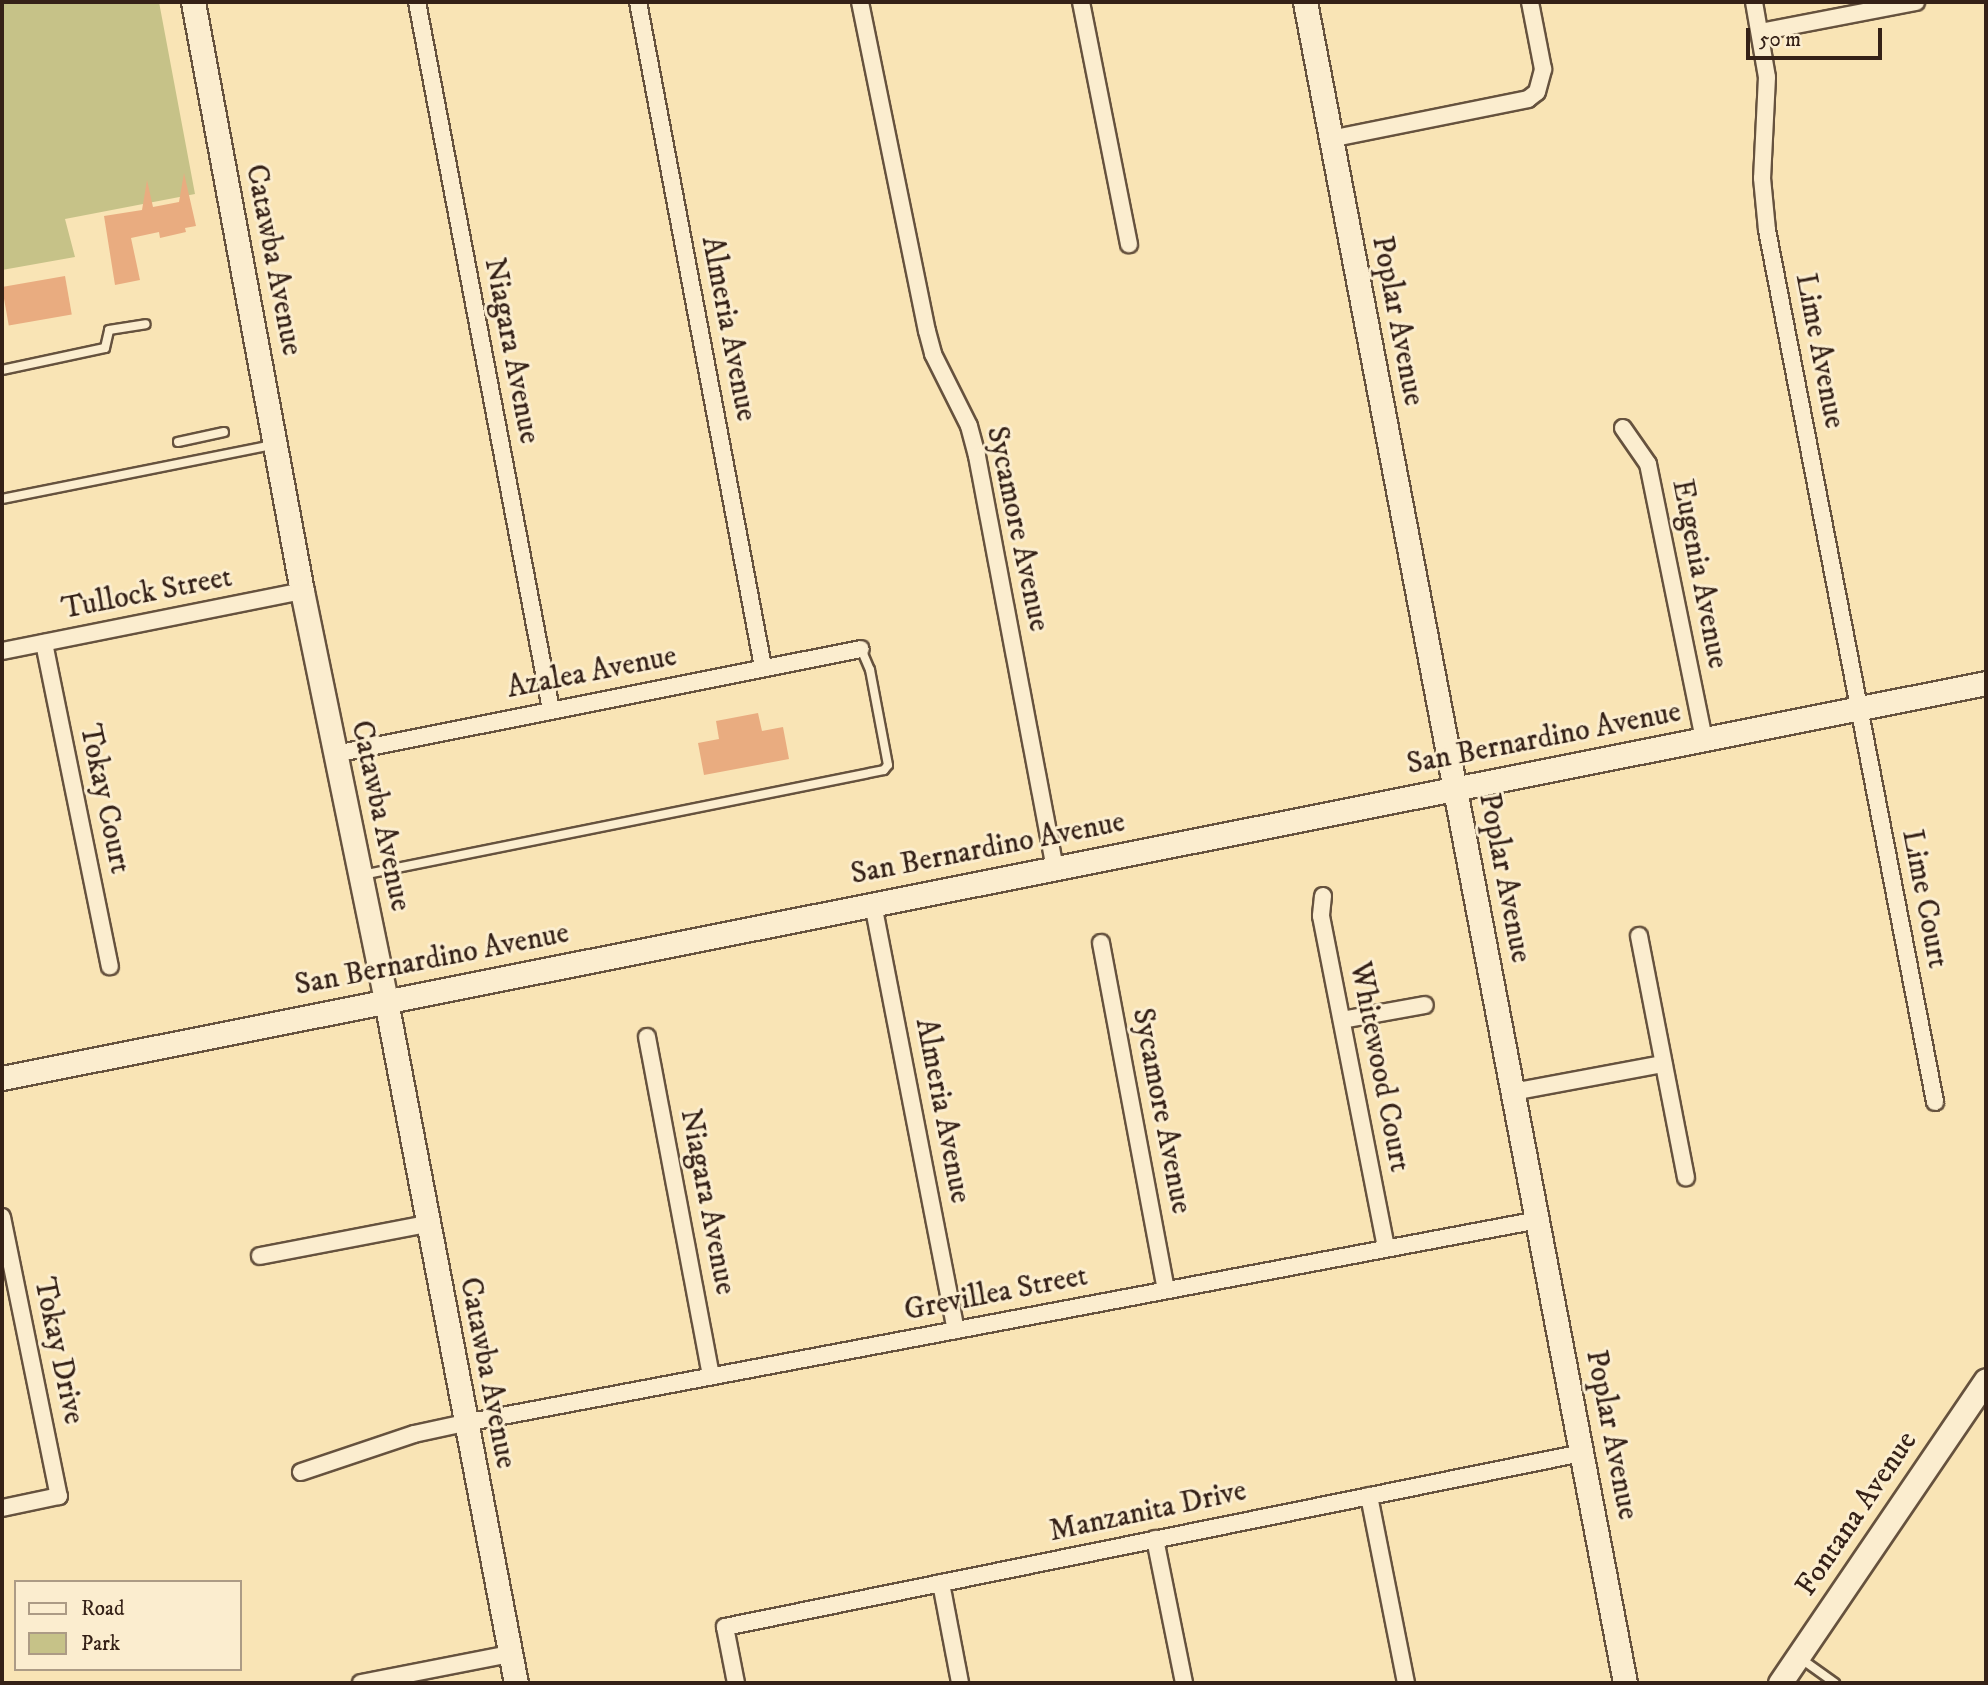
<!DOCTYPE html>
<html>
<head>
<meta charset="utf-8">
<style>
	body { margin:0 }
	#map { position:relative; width:1988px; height:1685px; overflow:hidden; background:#f9e4b5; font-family:"IM FELL DW Pica",serif }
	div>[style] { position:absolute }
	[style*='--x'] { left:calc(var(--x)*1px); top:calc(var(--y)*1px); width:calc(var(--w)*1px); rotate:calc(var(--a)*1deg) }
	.green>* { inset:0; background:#c6c288 }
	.building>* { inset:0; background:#e9ac80; transform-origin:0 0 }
	.roads { filter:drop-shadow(2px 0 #66523e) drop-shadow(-2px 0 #66523e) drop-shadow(0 2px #66523e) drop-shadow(0 -2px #66523e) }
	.lane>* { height:8px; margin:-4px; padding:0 4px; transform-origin:4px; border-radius:4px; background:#fbedcf }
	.street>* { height:16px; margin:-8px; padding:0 8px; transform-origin:8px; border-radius:8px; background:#fbedcf }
	.secondary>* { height:23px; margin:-11.5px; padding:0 11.5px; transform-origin:11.5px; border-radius:11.5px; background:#fbedcf }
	span { translate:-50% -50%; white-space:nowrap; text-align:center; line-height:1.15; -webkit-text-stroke:6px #fbedcf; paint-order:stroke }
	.street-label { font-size:30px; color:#352117 }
	.frame { position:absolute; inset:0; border:4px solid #352117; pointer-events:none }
	.legend { position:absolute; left:14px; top:1580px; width:228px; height:91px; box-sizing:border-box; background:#fbedcf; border:2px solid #ac9b85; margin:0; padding:9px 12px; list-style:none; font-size:21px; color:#352117 }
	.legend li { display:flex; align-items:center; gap:14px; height:35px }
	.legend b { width:35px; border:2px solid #ac9b85 }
	.scale { position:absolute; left:1746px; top:28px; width:136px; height:32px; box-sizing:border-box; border:4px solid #352117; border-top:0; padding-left:9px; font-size:21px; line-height:24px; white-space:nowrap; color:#352117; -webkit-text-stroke:5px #fbedcf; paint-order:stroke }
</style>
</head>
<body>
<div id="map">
	<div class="green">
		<i style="clip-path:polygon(2px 2px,159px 2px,195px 194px,65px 219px,75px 257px,2px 270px)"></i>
	</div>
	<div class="building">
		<i style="clip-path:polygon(184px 173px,196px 226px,185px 228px,186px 232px,160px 238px,159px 232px,131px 238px,140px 280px,115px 285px,104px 216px,142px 210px,147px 180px,153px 207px,179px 202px)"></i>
		<i style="left:65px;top:276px;width:39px;height:64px;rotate:80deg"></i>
		<i style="clip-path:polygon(758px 713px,762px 731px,783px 727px,789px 759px,704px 775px,698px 743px,719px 739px,716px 721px)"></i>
	</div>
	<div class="roads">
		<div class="lane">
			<i style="--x:2;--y:370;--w:105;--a:-12.1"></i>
			<i style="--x:105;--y:348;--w:18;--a:-77"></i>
			<i style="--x:109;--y:330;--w:37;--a:-9"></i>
			<i style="--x:178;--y:442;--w:47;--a:-12.3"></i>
			<i style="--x:2;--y:499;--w:275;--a:-11.3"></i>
			<i style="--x:362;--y:875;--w:532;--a:-11.37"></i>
			<i style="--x:884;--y:770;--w:6;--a:-51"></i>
			<i style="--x:888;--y:765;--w:97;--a:-100.7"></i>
			<i style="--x:870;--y:670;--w:23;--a:-113"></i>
			<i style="--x:1800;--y:1658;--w:43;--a:35.5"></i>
		</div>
		<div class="street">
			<i style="--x:417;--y:2;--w:721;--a:79.28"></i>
			<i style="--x:638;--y:2;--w:677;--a:79.35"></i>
			<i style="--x:860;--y:2;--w:336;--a:78.5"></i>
			<i style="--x:927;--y:331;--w:24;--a:75"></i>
			<i style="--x:933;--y:354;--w:80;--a:63.4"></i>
			<i style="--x:969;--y:426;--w:31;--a:75"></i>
			<i style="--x:977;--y:456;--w:420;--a:79.3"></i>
			<i style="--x:1081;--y:2;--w:247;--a:78.8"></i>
			<i style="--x:1754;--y:2;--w:76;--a:80.2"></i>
			<i style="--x:1767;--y:77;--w:101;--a:92.8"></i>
			<i style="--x:1762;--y:178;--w:52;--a:84.5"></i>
			<i style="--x:1767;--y:230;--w:888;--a:79.09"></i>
			<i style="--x:1760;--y:32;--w:159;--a:-10.9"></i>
			<i style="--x:1330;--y:139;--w:202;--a:-11.4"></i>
			<i style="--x:1528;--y:99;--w:11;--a:-38"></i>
			<i style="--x:1537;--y:92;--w:24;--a:-75"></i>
			<i style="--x:1543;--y:69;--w:68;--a:-101"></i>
			<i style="--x:1623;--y:428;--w:44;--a:55.2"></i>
			<i style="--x:1648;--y:464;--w:281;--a:78.5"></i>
			<i style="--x:44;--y:643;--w:330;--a:78.5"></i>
			<i style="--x:2;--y:651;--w:306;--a:-11.3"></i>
			<i style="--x:335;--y:754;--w:536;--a:-11.29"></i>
			<i style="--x:1323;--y:896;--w:20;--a:96"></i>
			<i style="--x:1321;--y:916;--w:338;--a:78.9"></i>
			<i style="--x:873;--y:904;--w:434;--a:79"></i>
			<i style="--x:1639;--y:936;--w:246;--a:79"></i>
			<i style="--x:1101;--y:943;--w:353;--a:79.4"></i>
			<i style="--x:1342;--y:1020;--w:84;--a:-10.2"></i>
			<i style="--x:647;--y:1037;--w:345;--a:79.3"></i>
			<i style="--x:1513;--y:1092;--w:153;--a:-10.6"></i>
			<i style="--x:2;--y:1217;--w:285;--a:78.5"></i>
			<i style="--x:59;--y:1496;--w:58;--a:168.1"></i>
			<i style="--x:260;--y:1256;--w:169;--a:-10.9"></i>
			<i style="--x:301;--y:1472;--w:119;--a:-18.6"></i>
			<i style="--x:414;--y:1434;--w:52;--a:-12.2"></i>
			<i style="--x:465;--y:1423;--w:1092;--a:-10.71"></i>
			<i style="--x:1369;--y:1496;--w:191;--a:78.8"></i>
			<i style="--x:1155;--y:1539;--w:147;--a:78.6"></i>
			<i style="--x:941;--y:1583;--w:102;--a:79.2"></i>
			<i style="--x:361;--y:1683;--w:152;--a:-11"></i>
			<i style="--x:736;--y:1683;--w:57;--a:-101.1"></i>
			<i style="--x:725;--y:1627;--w:874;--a:-11.48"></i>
		</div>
		<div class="secondary">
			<i style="--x:193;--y:2;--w:599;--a:79.52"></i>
			<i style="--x:302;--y:591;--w:419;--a:78.4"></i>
			<i style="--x:386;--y:1001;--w:694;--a:79.21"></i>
			<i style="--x:1305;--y:2;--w:1711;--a:79.22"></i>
			<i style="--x:2;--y:1078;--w:2023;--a:-11.26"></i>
			<i style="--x:1780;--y:1683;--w:366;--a:-55.8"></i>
		</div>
	</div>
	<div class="street-label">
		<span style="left:273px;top:260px;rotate:79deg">Catawba Avenue</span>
		<span style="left:1397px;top:321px;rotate:79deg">Poplar Avenue</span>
		<span style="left:728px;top:329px;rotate:79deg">Almeria Avenue</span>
		<span style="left:511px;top:351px;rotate:79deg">Niagara Avenue</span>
		<span style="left:1819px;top:351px;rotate:79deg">Lime Avenue</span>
		<span style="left:1017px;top:529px;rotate:78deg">Sycamore Avenue</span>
		<span style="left:1699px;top:574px;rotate:79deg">Eugenia Avenue</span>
		<span style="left:147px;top:594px;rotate:-11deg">Tullock Street</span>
		<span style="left:592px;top:673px;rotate:-11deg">Azalea Avenue</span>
		<span style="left:1544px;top:739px;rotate:-11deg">San Bernardino Avenue</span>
		<span style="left:104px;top:799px;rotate:78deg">Tokay Court</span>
		<span style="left:380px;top:816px;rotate:78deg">Catawba Avenue</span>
		<span style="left:988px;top:849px;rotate:-11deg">San Bernardino Avenue</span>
		<span style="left:1504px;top:878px;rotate:79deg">Poplar Avenue</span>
		<span style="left:1924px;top:899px;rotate:79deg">Lime Court</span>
		<span style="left:432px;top:960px;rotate:-11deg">San Bernardino Avenue</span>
		<span style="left:1379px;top:1067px;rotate:79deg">Whitewood Court</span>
		<span style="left:942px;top:1111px;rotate:79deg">Almeria Avenue</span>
		<span style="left:1161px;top:1111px;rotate:79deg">Sycamore Avenue</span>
		<span style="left:707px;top:1202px;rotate:79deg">Niagara Avenue</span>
		<span style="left:996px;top:1294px;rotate:-11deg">Grevillea Street</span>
		<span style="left:58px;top:1351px;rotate:78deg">Tokay Drive</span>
		<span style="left:487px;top:1373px;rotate:79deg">Catawba Avenue</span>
		<span style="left:1611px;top:1435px;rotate:79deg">Poplar Avenue</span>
		<span style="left:1148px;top:1512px;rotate:-12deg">Manzanita Drive</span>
		<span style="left:1857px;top:1514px;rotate:-56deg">Fontana Avenue</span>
	</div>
	<div class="frame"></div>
	<ul class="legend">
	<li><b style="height:9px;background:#fbedcf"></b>Road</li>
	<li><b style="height:19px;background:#c6c288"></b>Park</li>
	</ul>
	<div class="scale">50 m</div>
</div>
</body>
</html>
